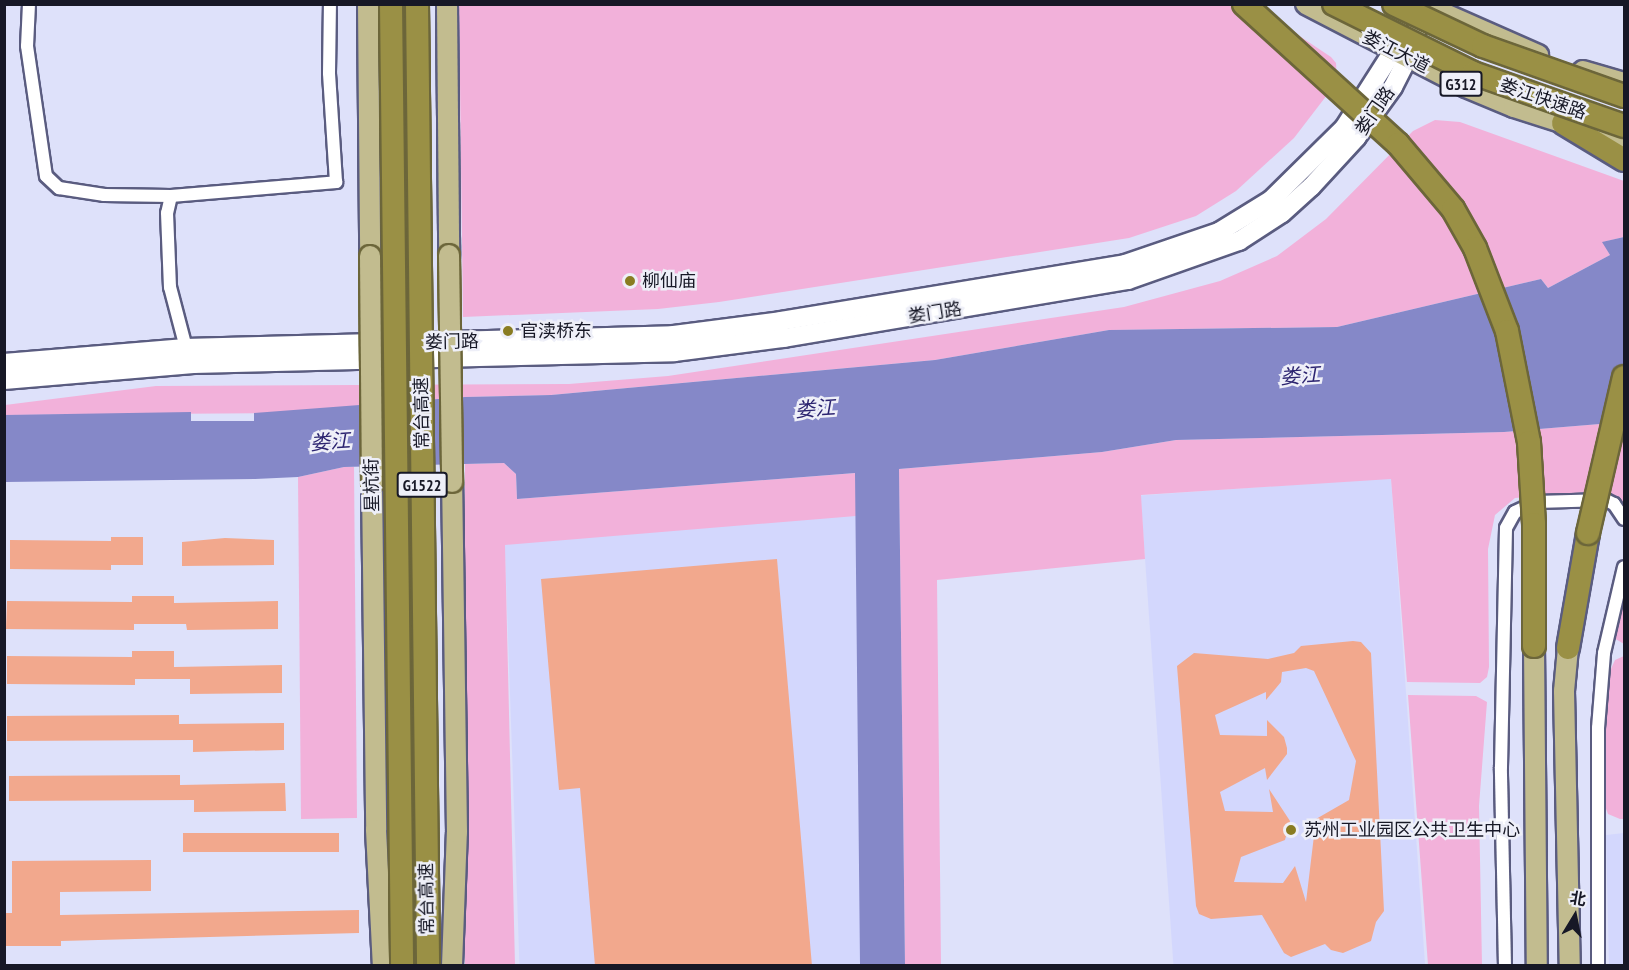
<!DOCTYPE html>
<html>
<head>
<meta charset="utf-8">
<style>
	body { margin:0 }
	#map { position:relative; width:1629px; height:970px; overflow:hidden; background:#dee1fa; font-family:"PT Sans Narrow","Noto Sans SC",sans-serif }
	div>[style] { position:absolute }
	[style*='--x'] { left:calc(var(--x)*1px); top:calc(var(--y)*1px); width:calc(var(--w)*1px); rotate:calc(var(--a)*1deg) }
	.built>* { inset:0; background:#d3d7fd; transform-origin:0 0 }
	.green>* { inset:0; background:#f2b1da }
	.water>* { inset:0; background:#8588c8 }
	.building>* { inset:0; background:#f2a88d; transform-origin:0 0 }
	.roads { filter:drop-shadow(2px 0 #5a5c80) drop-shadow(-2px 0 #5a5c80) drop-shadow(0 2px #5a5c80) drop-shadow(0 -2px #5a5c80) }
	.street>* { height:12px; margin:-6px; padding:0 6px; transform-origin:6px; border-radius:6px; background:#fff }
	.secondary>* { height:18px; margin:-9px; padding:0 9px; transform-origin:9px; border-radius:9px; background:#fff }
	.primary>* { height:20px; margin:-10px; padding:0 10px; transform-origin:10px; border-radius:10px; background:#c2bc8f }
	.highway>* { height:22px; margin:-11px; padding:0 11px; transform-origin:11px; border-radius:11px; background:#9a9045 }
	.bridges { filter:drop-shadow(2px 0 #6c663a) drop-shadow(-2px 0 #6c663a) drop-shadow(0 2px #6c663a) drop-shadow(0 -2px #6c663a) }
	.primary-bridge>* { height:20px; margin:-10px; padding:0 10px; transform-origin:10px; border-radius:10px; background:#c2bc8f }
	.highway-bridge>* { height:22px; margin:-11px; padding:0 11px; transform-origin:11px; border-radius:11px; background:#9a9045 }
	.dots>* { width:16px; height:16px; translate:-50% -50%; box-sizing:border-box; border:3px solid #eeeff8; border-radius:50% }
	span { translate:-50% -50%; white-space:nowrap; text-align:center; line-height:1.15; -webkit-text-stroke:5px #eeeff8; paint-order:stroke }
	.shield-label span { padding:2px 4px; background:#eeeff8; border:2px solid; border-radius:4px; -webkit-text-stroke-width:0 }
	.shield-label { font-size:16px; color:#171826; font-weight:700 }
	.street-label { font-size:18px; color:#171826 }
	.poi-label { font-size:18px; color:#171826 }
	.left { translate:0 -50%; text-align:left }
	.water-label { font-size:20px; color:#2c2470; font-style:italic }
	.frame { position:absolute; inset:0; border:6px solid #171826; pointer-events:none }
	.north { position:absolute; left:1545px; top:886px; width:60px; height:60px; -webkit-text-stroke:4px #eeeff8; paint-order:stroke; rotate:10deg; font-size:16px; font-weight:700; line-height:24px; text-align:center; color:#171826 }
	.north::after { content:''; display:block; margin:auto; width:21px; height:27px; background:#171826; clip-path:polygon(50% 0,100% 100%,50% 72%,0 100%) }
</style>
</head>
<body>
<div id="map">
	<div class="built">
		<i style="left:1391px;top:478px;width:488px;height:251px;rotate:86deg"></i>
		<i style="left:856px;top:516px;width:449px;height:352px;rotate:88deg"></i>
		<i style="clip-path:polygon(1624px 833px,1624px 965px,1609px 965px,1606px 835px)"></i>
	</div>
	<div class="green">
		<i style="clip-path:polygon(459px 5px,1253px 5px,1331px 57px,1336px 63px,1337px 82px,1294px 138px,1236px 191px,1196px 216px,1129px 238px,719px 302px,658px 309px,463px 317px)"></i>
		<i style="clip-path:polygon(1435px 120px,1460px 122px,1624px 181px,1624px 237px,1603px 242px,1610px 255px,1548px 288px,1541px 279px,1337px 327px,1109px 330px,935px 360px,551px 395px,465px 397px,286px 413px,5px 415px,5px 405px,156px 386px,569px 384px,668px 376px,1124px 307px,1220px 281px,1277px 256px,1326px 219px,1413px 131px)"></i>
		<i style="clip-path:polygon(1624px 422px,1624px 507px,1614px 497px,1588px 492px,1515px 498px,1495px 515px,1488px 549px,1489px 667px,1487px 677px,1480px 683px,1407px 682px,1391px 479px,1141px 495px,1145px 559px,937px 580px,941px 965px,905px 965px,899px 469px,1102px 452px,1176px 440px,1504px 432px)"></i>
		<i style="clip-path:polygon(504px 463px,516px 474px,517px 499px,856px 473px,856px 516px,505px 545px,515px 965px,465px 966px,465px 464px)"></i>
		<i style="clip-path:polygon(344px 467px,354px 467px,357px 818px,301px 819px,298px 477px)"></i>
		<i style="clip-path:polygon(1624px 584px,1624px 644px,1614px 638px)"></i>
		<i style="clip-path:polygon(1624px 656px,1624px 819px,1620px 819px,1608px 814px,1605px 806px,1606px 716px,1610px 671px,1615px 660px)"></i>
		<i style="clip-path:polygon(1408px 695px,1476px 696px,1487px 702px,1479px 806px,1482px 965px,1428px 965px)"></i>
	</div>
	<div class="water">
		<i style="clip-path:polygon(1624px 237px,1624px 422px,1504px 432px,1176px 440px,1102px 452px,899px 469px,905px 965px,860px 965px,855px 473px,517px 499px,516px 474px,504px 463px,344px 467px,298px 477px,255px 479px,5px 482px,4px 415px,191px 412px,191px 421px,254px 421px,254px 413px,465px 397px,551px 395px,935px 360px,1109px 330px,1337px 327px,1541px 279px,1548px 288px,1610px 255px,1602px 242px)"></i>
	</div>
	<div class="building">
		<i style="clip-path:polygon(111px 537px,143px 537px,143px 565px,111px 565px,111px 570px,10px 569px,10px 540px,111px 541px)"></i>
		<i style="clip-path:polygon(225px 538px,274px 540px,274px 565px,182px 566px,182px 542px)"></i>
		<i style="clip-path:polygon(777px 559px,812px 966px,595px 966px,580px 788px,559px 790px,541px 579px)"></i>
		<i style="clip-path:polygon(132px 596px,174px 596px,174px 603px,278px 601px,278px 629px,187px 630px,186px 624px,134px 624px,134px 630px,6px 629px,7px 601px,132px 602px)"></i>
		<i style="clip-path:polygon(evenodd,1353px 641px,1361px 642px,1371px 653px,1384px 911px,1376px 922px,1371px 941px,1343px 953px,1331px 950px,1325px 944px,1291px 957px,1284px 953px,1262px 915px,1211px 919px,1199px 914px,1196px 906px,1177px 666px,1194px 653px,1268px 659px,1294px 653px,1301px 646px,1353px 641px,1306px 668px,1314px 671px,1356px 761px,1349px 800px,1316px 819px,1306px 902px,1295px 866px,1283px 883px,1234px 882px,1241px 857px,1285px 840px,1290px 821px,1269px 789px,1273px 812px,1225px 811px,1220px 792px,1265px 768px,1267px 780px,1287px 754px,1287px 748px,1284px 737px,1267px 720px,1267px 736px,1220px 735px,1215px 715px,1266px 692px,1266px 700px,1281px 682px,1282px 672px,1306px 668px)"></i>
		<i style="clip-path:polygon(132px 651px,174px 651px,174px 667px,282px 665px,282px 693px,190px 694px,190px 679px,135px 679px,135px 685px,7px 684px,7px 656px,132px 657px)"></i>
		<i style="clip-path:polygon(179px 715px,179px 724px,284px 723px,284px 750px,193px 752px,193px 740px,7px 741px,7px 716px)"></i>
		<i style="clip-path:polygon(180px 775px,180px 785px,285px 783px,286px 811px,194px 812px,194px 800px,9px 801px,9px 776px)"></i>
		<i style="left:339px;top:833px;width:19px;height:156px;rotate:90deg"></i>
		<i style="clip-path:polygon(151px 860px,151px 891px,60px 892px,60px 915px,359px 910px,359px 933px,61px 941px,61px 946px,4px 946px,4px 913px,12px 913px,12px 861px)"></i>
	</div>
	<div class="roads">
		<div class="street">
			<i style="--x:29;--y:4;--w:42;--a:92.7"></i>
			<i style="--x:27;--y:46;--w:131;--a:81.7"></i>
			<i style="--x:46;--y:176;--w:18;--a:43"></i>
			<i style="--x:59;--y:188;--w:46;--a:8.8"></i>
			<i style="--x:104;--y:195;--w:67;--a:0.9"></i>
			<i style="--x:171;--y:196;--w:166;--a:-4.8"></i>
			<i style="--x:336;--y:182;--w:109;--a:-93.7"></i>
			<i style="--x:329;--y:73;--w:69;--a:-89.2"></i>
			<i style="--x:171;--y:196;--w:17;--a:103"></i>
			<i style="--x:167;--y:213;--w:74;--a:87.7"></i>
			<i style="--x:170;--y:287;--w:67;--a:75.3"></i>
			<i style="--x:1505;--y:966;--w:199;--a:-91.2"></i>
			<i style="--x:1501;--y:767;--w:239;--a:-88.8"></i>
			<i style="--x:1506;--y:528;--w:18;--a:-61"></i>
			<i style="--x:1515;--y:512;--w:23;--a:-25"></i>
			<i style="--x:1536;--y:502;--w:70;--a:-1.6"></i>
			<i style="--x:1606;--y:500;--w:9;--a:27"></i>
			<i style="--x:1614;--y:504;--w:18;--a:56"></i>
			<i style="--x:1598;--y:966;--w:238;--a:-90"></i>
			<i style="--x:1598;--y:728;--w:75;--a:-85.4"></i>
			<i style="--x:1604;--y:653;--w:88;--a:-76.9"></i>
		</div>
		<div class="secondary">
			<i style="--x:4;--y:363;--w:182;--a:-4.7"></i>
			<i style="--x:185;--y:348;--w:488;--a:-1.5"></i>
			<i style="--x:673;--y:335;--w:109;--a:-7.4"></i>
			<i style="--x:781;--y:321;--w:349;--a:-9.4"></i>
			<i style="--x:1125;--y:264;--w:99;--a:-18.8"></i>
			<i style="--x:1219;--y:232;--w:61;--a:-31.6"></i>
			<i style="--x:1271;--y:200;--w:103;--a:-44.6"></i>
			<i style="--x:1344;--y:128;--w:106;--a:-57.4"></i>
			<i style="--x:4;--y:380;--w:190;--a:-4.8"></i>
			<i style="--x:193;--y:364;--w:481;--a:-1.4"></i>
			<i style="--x:674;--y:352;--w:111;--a:-7.3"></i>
			<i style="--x:784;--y:338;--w:349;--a:-9.6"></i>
			<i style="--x:1128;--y:280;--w:118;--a:-19.4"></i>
			<i style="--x:1239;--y:241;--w:51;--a:-33.1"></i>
			<i style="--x:1282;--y:213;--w:39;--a:-42"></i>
			<i style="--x:1311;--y:187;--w:67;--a:-47.4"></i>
			<i style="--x:1356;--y:138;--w:63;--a:-54"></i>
			<i style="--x:1393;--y:87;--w:30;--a:-63"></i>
			<i style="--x:1407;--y:60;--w:57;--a:-72.5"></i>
		</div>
		<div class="primary">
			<i style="--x:368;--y:4;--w:252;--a:89.5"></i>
			<i style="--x:447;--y:4;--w:251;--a:89.5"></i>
			<i style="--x:1306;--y:4;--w:180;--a:27.4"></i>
			<i style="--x:1466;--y:87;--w:52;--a:22.6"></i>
			<i style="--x:1514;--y:107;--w:115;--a:17.7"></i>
			<i style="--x:1422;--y:4;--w:127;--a:23.7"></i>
			<i style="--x:1583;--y:71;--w:43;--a:16.3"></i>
			<i style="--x:372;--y:484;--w:346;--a:89.3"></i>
			<i style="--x:376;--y:830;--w:136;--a:87.1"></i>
			<i style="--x:1534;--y:646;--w:320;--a:89.5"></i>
			<i style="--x:1568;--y:648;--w:43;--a:95.3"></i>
			<i style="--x:1564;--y:691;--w:275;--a:88.8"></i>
			<i style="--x:452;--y:966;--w:134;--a:-87.9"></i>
			<i style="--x:457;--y:832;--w:350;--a:-90.8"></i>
		</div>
		<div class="highway">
			<i style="--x:1563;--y:123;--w:71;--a:31.2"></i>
			<i style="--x:1568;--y:648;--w:117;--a:-80.1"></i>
		</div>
	</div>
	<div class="bridges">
		<div class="primary-bridge">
			<i style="--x:449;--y:255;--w:227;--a:89.2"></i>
			<i style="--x:370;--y:256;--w:228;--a:89.5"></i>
		</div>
		<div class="highway-bridge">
			<i style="--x:391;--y:4;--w:962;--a:89.34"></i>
			<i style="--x:417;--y:4;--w:962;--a:89.34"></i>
			<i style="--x:1244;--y:4;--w:208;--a:42.3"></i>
			<i style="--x:1398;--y:144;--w:85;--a:49.8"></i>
			<i style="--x:1453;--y:209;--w:45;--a:60.6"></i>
			<i style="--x:1475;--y:248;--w:89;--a:68.9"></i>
			<i style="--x:1507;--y:331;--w:113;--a:78.8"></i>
			<i style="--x:1529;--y:442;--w:82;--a:86.5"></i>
			<i style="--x:1534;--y:524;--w:122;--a:90"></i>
			<i style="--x:1334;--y:4;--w:155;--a:26.4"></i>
			<i style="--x:1473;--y:73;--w:160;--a:19.3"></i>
			<i style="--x:1394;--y:4;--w:98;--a:25.3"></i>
			<i style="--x:1483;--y:46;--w:150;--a:19.5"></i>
			<i style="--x:1588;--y:533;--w:160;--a:-77"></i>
		</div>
	</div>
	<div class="dots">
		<i style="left:630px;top:281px;background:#897c22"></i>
		<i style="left:508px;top:331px;background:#897c22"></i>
		<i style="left:1291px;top:830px;background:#897c22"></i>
	</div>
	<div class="shield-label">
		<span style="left:1461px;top:84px">G312</span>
		<span style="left:422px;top:485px">G1522</span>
	</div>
	<div class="street-label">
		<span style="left:1396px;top:52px;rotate:27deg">娄江大道</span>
		<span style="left:1543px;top:99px;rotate:19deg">娄江快速路</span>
		<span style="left:1375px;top:111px;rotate:-55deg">娄门路</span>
		<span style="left:935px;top:313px;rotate:-9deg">娄门路</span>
		<span style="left:452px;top:342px;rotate:-1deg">娄门路</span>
		<span style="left:422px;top:413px;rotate:-91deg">常台高速</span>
		<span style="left:372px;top:485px;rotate:-91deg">星杭街</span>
		<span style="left:427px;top:899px;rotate:-91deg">常台高速</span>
	</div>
	<div class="poi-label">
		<span class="left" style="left:642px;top:281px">柳仙庙</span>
		<span class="left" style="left:520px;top:331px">官渎桥东</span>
		<span class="left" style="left:1304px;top:830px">苏州工业园区公共卫生中心</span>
	</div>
	<div class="water-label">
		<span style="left:1300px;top:376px;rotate:-4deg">娄江</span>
		<span style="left:815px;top:409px;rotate:-4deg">娄江</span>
		<span style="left:330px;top:442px;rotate:-4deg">娄江</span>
	</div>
	<div class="frame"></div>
	<div class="north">北</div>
</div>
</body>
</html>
